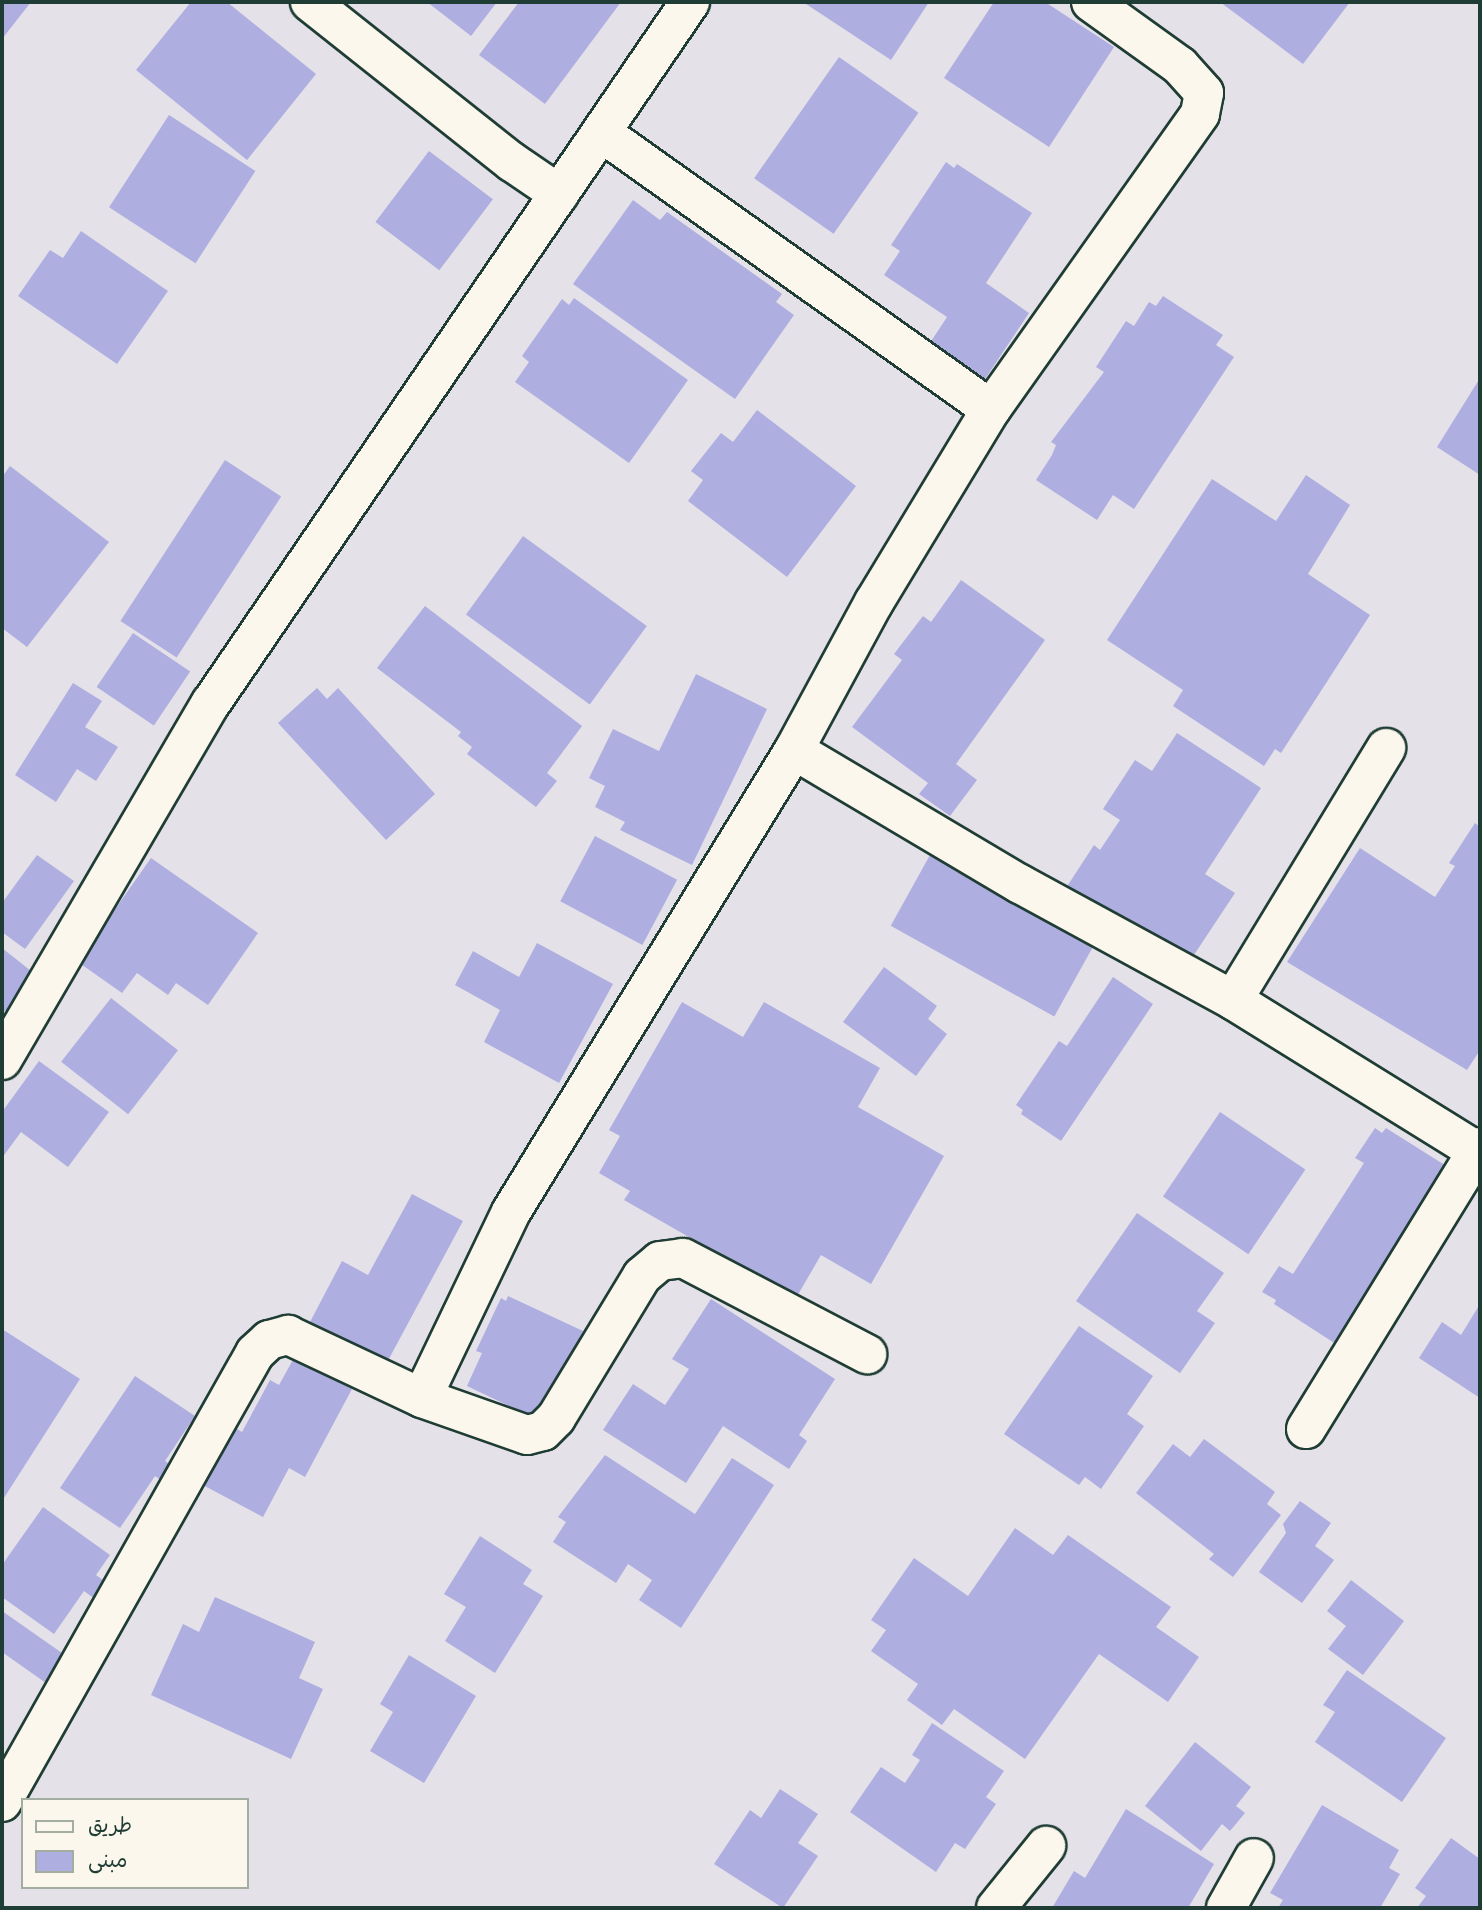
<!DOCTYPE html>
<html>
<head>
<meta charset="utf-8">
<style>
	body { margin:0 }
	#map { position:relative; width:1482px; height:1910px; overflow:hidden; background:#e4e1e8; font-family:"Gochi Hand","Playpen Sans Arabic",sans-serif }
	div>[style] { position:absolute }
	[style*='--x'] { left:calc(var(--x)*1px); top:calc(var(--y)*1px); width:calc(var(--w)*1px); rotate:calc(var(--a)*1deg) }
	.building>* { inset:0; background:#afaee0; transform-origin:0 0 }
	.roads { filter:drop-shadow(2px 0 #1f3d34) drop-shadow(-2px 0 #1f3d34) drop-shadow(0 2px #1f3d34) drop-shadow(0 -2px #1f3d34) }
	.minor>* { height:38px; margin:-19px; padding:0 19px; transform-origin:19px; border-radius:19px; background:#fbf7ec }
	span { translate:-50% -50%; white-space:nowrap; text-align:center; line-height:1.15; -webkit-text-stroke:7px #fbf7ec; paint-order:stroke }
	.frame { position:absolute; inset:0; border:4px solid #1f3d34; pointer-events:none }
	.legend { position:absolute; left:21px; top:1798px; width:228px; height:91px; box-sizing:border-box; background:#fbf7ec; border:2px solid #a3ada2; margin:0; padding:9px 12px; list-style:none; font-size:21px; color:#1f3d34 }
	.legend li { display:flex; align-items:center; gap:14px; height:35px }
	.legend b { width:35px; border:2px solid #a3ada2 }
</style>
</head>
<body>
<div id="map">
	<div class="building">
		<i style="clip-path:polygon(2px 2px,31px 2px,2px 39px)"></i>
		<i style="clip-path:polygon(191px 2px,227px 2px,316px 74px,247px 160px,136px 70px)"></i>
		<i style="clip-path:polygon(427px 2px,497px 2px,471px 36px)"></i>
		<i style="clip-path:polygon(519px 2px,621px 2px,545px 104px,479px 55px)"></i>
		<i style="clip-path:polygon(803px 2px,929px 2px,891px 60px)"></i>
		<i style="clip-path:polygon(994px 2px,1045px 2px,1114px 47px,1049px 147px,944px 78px)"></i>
		<i style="clip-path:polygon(1220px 2px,1350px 2px,1303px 64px)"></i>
		<i style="left:839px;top:57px;width:97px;height:148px;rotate:35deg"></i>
		<i style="left:169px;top:115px;width:103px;height:110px;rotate:33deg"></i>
		<i style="left:429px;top:151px;width:80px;height:89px;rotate:37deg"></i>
		<i style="clip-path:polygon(946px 162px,954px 168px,957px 164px,1032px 213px,986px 283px,1029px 313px,983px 382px,928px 346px,947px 317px,884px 275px,900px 251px,891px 245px)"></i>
		<i style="clip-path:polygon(633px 200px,660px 220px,667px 212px,782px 294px,776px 302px,794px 315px,735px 399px,573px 284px)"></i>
		<i style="clip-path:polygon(81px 231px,168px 291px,117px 364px,18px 296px,50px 250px,63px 258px)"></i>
		<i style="clip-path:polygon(1163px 296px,1223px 335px,1216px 345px,1234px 357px,1134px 509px,1113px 495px,1097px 520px,1036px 480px,1052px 455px,1056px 445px,1051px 442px,1104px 372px,1096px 367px,1126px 321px,1134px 326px,1149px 302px,1156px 306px)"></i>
		<i style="clip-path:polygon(574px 298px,688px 380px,629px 463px,515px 382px,529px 362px,522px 356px,562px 299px,569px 305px)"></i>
		<i style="clip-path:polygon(1480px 378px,1480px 475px,1437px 447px)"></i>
		<i style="clip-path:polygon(757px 410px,856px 486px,787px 577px,688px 501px,703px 480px,691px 471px,721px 433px,733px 442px)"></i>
		<i style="left:225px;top:460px;width:67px;height:192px;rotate:33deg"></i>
		<i style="clip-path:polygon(10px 466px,109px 542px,27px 647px,2px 628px,2px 477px)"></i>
		<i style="clip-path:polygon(1306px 475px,1350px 505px,1308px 574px,1370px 615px,1281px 753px,1275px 749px,1264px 766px,1173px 706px,1183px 690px,1107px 640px,1212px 479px,1276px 521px)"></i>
		<i style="left:523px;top:536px;width:153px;height:97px;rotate:36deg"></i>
		<i style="clip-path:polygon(961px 580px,1045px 640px,956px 764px,977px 780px,950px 816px,919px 794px,928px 783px,852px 727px,902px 660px,894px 654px,923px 616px,931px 622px)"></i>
		<i style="clip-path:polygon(425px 606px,582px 726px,547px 773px,557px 781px,536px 807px,467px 754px,472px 747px,458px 736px,461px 732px,377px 668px)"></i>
		<i style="left:133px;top:633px;width:69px;height:65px;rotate:34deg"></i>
		<i style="clip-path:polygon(696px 674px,767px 709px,692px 865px,620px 830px,625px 822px,595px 807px,605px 786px,589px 778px,613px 729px,659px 751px)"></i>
		<i style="clip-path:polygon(73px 683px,102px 701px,85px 727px,118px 747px,96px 781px,77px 769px,56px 802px,15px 775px)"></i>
		<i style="clip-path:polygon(317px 688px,327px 699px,338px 688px,435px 794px,386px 840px,278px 723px)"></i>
		<i style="clip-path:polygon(1177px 733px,1261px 788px,1205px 874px,1235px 893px,1186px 967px,1066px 888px,1094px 845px,1100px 850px,1120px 820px,1103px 809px,1135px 760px,1152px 771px)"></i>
		<i style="clip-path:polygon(1475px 823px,1480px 827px,1480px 1050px,1467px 1070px,1287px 962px,1360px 848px,1435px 897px,1455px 866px,1449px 863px)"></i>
		<i style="left:595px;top:836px;width:93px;height:74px;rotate:28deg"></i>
		<i style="clip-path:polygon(37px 855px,74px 881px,25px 949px,2px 932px,2px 903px)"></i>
		<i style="left:930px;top:855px;width:187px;height:81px;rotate:29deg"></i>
		<i style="clip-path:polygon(151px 858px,258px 933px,208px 1005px,176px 983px,168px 995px,137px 973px,122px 993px,78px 962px)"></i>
		<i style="clip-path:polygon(537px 943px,613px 984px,559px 1083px,484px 1042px,500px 1010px,455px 985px,473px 951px,519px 977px)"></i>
		<i style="clip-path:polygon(2px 948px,45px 982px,2px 1013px)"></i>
		<i style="clip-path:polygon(884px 967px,937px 1006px,928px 1019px,947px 1034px,916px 1076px,843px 1022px)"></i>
		<i style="clip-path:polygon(1113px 977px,1153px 1004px,1061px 1141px,1021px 1114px,1023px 1110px,1016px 1105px,1059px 1041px,1067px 1046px)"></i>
		<i style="left:111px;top:998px;width:85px;height:81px;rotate:38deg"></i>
		<i style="clip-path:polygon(682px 1002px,743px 1037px,764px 1002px,880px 1068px,858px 1107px,944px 1156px,871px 1284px,821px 1255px,796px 1298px,624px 1200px,630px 1191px,599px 1173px,620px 1136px,609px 1130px)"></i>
		<i style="clip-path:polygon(39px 1061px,109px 1112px,68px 1167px,21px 1132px,2px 1158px,2px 1112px)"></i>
		<i style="left:1220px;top:1112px;width:103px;height:102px;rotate:34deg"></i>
		<i style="clip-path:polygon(1375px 1128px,1382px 1133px,1386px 1128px,1451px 1169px,1339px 1346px,1274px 1304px,1276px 1300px,1262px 1292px,1279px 1266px,1293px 1274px,1364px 1163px,1355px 1158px)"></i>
		<i style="clip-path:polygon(412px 1194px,463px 1221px,384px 1368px,310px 1322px,342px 1261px,368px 1275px)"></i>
		<i style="clip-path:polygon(1137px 1213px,1224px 1273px,1197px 1311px,1215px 1323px,1180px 1373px,1076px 1301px)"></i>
		<i style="clip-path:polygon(508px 1296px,583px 1331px,540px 1421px,467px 1386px,482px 1353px,476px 1351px,501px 1298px,506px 1301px)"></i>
		<i style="clip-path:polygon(711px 1299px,835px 1379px,799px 1435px,807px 1441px,789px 1469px,723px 1426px,686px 1483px,603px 1430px,633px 1384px,665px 1405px,689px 1369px,672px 1359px)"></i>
		<i style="clip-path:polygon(1480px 1304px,1480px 1398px,1419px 1358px,1442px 1322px,1461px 1335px)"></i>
		<i style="clip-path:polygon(1079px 1326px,1153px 1376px,1127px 1414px,1144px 1426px,1101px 1489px,1085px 1477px,1079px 1485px,1004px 1434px)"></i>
		<i style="clip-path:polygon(2px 1329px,80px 1379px,2px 1501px)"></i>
		<i style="clip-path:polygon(294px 1358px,352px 1389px,305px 1477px,289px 1468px,263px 1517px,201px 1484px,232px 1426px,242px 1432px,270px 1380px,279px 1385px)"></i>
		<i style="clip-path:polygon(135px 1376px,195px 1416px,165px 1461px,181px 1472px,171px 1487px,155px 1476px,120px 1528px,60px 1488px)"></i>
		<i style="clip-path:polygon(1204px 1439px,1275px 1492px,1267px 1504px,1281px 1515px,1233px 1577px,1209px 1559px,1214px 1554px,1136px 1493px,1173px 1444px,1190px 1457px)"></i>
		<i style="clip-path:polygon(605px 1455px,695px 1514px,732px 1458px,774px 1485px,681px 1628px,639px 1600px,652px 1580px,628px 1564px,616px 1583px,553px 1542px,566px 1522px,558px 1517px)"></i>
		<i style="clip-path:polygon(1300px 1501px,1331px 1523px,1315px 1546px,1334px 1560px,1302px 1603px,1259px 1572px,1286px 1533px,1283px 1524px)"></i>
		<i style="clip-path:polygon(43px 1507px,110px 1555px,96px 1575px,115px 1589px,103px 1605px,84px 1591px,54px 1634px,2px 1597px,2px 1565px)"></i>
		<i style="clip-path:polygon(1015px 1528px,1053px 1555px,1068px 1535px,1171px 1607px,1156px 1627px,1199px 1657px,1168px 1702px,1099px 1654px,1025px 1759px,954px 1709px,942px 1725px,907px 1700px,918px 1684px,871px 1651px,886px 1630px,871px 1620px,914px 1558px,968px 1596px)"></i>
		<i style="clip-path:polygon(480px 1536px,532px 1570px,523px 1584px,543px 1596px,495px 1673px,445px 1641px,466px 1607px,444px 1594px)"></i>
		<i style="clip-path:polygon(1351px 1580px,1404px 1621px,1363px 1675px,1328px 1649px,1346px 1626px,1327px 1611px)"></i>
		<i style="clip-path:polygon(215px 1597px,315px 1642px,299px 1678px,323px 1689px,291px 1759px,151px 1695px,183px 1624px,199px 1632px)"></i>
		<i style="clip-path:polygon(2px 1611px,72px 1660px,53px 1688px,2px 1652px)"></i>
		<i style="clip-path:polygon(409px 1655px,476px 1696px,424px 1783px,370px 1751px,393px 1712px,380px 1704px)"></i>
		<i style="clip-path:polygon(1347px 1670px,1446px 1738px,1402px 1802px,1315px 1742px,1335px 1712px,1323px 1705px)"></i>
		<i style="clip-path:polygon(932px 1723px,1004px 1771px,986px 1797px,996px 1804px,965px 1849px,955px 1843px,936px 1872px,850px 1812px,881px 1767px,905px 1783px,920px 1760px,912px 1755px)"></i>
		<i style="clip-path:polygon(1195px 1742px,1251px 1787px,1236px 1806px,1245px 1813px,1230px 1831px,1222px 1824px,1201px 1851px,1145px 1806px)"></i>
		<i style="clip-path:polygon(780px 1789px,818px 1814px,798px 1843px,818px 1856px,783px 1908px,714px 1864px,750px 1810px,761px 1818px)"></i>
		<i style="clip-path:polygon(1322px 1805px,1399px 1850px,1389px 1868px,1400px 1874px,1380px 1908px,1278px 1908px,1283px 1900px,1270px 1893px)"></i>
		<i style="clip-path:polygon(1126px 1809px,1214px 1864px,1188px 1908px,1052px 1908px,1074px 1871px,1085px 1878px)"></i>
		<i style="clip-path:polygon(1451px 1838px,1480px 1859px,1480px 1908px,1417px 1908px,1426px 1896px,1415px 1888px)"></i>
	</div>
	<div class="roads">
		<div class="minor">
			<i style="--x:310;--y:2;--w:258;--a:38.4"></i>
			<i style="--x:512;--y:162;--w:57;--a:34.2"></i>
			<i style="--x:1091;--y:2;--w:110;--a:35.7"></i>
			<i style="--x:1180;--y:66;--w:36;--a:48"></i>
			<i style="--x:1204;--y:93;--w:21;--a:101"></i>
			<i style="--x:1200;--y:114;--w:362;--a:125.3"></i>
			<i style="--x:991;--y:409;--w:226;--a:121.2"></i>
			<i style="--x:874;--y:602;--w:168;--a:118.4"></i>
			<i style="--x:794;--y:750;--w:263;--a:30.7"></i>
			<i style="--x:1020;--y:884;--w:243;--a:28.6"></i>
			<i style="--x:1233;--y:1000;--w:287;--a:31.8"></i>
			<i style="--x:1477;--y:1151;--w:5;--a:-53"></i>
			<i style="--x:602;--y:133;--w:477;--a:35.4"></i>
			<i style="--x:794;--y:750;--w:542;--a:121.49"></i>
			<i style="--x:511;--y:1212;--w:206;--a:115.6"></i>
			<i style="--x:422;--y:1398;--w:111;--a:19.4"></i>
			<i style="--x:527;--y:1435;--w:16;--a:-14"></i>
			<i style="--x:543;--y:1431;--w:18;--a:-45"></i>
			<i style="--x:556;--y:1418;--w:166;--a:-58.8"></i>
			<i style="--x:642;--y:1276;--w:23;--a:-40"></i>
			<i style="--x:660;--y:1261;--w:23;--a:-7"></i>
			<i style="--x:683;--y:1258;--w:208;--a:27.6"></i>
			<i style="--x:1233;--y:1000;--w:295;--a:-58.7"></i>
			<i style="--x:2;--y:1060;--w:414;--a:-59.7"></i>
			<i style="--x:211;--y:703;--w:849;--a:-55.65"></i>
			<i style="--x:1306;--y:1429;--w:326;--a:-58.4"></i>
			<i style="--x:2;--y:1802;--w:515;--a:-60.6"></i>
			<i style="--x:255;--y:1353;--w:19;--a:-43"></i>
			<i style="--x:269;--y:1340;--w:20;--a:-15"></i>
			<i style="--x:288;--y:1335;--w:148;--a:25.2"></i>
			<i style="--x:996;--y:1908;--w:80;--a:-51.1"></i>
			<i style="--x:1226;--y:1908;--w:57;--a:-60.8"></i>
		</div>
	</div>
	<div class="frame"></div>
	<ul class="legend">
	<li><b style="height:9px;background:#fbf7ec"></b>طريق</li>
	<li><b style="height:19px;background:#afaee0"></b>مبنى</li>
	</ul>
</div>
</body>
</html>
